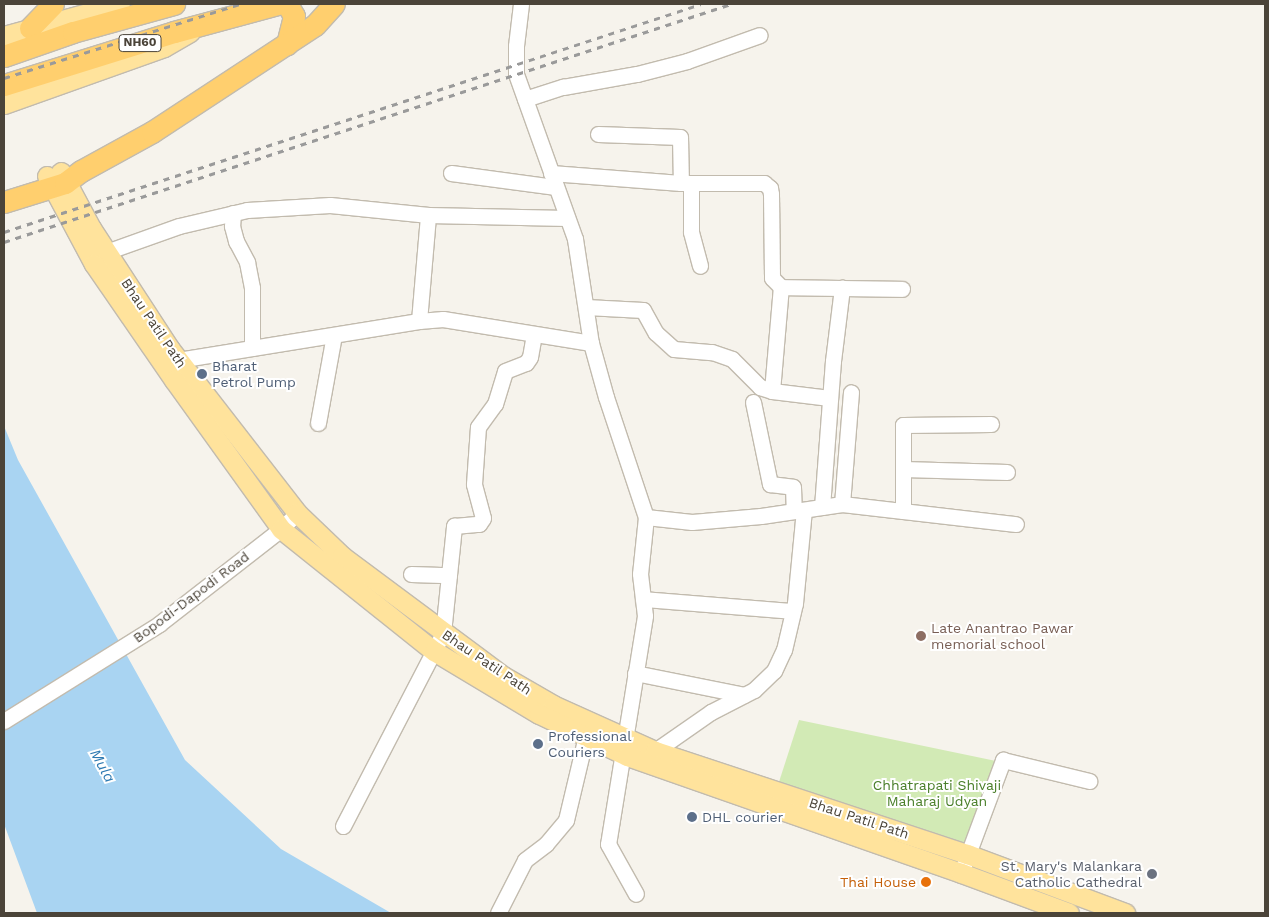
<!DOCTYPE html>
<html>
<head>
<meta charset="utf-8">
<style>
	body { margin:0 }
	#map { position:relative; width:1269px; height:917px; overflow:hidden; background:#f6f3ec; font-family:"Work Sans",sans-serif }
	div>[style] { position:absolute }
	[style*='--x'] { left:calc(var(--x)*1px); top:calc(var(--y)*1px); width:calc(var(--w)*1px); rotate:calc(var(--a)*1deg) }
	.green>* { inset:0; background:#d2eab5 }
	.water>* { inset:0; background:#a9d4f2 }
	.roads { filter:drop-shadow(1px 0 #c2bbae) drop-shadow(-1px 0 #c2bbae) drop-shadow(0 1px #c2bbae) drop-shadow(0 -1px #c2bbae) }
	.minor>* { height:15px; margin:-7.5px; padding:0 7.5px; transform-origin:7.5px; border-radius:7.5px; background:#fff }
	.major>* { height:19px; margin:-9.5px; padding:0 9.5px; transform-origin:9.5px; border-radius:9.5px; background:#ffe39c }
	.highway>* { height:21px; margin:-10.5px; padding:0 10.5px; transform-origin:10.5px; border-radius:10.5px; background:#ffcf6e }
	.rail>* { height:3px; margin-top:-1.5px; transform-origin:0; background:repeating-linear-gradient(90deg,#9a9a9a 0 6px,transparent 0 12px) }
	.dots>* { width:14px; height:14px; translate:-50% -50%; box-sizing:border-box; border:2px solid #fff; border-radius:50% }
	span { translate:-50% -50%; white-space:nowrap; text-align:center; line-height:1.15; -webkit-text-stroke:4px #fff; paint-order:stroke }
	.shield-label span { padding:1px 4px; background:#fff; border:1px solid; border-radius:4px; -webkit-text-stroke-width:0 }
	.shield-label { font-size:12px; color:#4b4439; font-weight:700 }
	.street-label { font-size:14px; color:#4b4439 }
	.service-label { font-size:14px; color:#4e5e75 }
	.left { translate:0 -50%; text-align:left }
	.education-label { font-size:14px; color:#785e54 }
	.park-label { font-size:14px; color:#4a7f2a }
	.worship-label { font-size:14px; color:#5b616d }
	.right { translate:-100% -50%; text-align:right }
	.food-label { font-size:14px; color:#c56008 }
	.water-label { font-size:15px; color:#2e7ab2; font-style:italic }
	.frame { position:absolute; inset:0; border:5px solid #4b4439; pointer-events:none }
</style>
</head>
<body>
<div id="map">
	<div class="green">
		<i style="clip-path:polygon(799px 720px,996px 761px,964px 847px,778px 785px)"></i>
	</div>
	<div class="water">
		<i style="clip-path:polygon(4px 426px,18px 460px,185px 760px,281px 849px,391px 913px,37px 913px,4px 824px)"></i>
	</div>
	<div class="roads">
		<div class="minor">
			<i style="--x:521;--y:4;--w:42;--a:96.8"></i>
			<i style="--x:516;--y:46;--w:28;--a:90"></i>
			<i style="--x:516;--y:74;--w:175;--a:70.3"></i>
			<i style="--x:575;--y:239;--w:105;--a:81.3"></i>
			<i style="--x:591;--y:343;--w:56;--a:74.5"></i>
			<i style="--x:606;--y:397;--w:126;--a:71.6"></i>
			<i style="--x:646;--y:517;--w:57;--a:96"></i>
			<i style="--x:640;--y:574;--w:42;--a:83.2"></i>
			<i style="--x:645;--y:616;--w:231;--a:99.2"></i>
			<i style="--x:608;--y:844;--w:57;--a:60.8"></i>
			<i style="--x:525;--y:99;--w:40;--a:-18"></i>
			<i style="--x:563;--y:87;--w:75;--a:-10"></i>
			<i style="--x:637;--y:74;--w:52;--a:-14.6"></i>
			<i style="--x:687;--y:61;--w:77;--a:-19.6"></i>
			<i style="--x:598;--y:134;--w:82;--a:2.1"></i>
			<i style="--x:680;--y:137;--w:46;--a:88.8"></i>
			<i style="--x:451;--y:173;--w:104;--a:7.7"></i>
			<i style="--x:551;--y:173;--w:130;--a:4.4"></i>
			<i style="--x:681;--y:183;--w:83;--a:0"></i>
			<i style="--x:764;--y:183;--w:8;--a:40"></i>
			<i style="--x:770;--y:188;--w:6;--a:81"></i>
			<i style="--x:771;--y:194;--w:84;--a:89.3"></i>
			<i style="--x:772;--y:278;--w:13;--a:45"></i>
			<i style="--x:691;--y:183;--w:49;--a:90"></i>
			<i style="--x:691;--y:232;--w:35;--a:75"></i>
			<i style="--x:233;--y:213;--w:13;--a:94"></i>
			<i style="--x:232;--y:226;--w:16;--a:75"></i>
			<i style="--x:236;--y:241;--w:24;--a:62"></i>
			<i style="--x:247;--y:262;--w:26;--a:79"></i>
			<i style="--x:252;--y:288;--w:60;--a:90"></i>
			<i style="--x:106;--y:252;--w:77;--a:-19.6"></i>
			<i style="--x:179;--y:226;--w:70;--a:-13.2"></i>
			<i style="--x:247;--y:210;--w:83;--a:-3.4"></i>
			<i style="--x:330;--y:205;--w:99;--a:5.8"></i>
			<i style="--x:428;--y:215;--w:139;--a:1.2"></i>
			<i style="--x:586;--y:307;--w:57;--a:3"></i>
			<i style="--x:643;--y:310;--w:26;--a:61"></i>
			<i style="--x:656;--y:333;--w:24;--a:42"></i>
			<i style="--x:674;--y:349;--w:38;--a:5"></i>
			<i style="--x:712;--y:352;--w:21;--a:19"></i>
			<i style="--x:732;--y:359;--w:40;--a:45"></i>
			<i style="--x:760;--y:387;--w:13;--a:18"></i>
			<i style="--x:772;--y:391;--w:58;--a:6.9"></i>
			<i style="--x:419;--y:321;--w:106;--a:-85.1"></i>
			<i style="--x:178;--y:360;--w:244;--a:-9.2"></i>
			<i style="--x:419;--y:321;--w:24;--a:-5"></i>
			<i style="--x:443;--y:319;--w:150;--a:9.2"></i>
			<i style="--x:772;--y:391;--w:104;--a:-85.1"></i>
			<i style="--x:781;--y:287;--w:121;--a:0.9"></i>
			<i style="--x:753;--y:402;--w:84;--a:78.3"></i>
			<i style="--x:770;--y:484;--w:23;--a:7"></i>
			<i style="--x:793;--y:487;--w:24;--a:88"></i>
			<i style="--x:318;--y:423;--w:89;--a:-79.7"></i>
			<i style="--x:903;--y:469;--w:104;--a:1.7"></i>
			<i style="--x:842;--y:504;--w:112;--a:-85.4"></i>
			<i style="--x:822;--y:507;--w:146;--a:-85.7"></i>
			<i style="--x:833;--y:361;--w:74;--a:-83"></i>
			<i style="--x:903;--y:511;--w:86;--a:-90"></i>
			<i style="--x:903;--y:425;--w:88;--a:-0.7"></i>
			<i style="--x:646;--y:517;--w:46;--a:6.2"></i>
			<i style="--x:692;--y:522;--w:69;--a:-5"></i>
			<i style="--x:761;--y:516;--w:82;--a:-8.4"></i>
			<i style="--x:842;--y:504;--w:175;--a:6.6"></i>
			<i style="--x:411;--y:574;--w:38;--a:2"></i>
			<i style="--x:643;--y:599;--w:150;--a:4.6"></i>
			<i style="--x:635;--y:673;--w:111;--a:11.4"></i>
			<i style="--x:4;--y:721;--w:183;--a:-32"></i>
			<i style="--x:159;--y:624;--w:155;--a:-37.9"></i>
			<i style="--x:281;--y:529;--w:23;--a:-45"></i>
			<i style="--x:655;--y:751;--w:68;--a:-34.9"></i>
			<i style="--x:711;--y:712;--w:48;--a:-27.1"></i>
			<i style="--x:754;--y:690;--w:28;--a:-44"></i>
			<i style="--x:774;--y:671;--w:23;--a:-65"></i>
			<i style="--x:784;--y:650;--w:48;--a:-76.8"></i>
			<i style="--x:795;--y:603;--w:93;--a:-84.5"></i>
			<i style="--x:343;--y:826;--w:217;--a:-62.6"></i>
			<i style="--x:443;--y:633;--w:108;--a:-84.1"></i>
			<i style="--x:454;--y:526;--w:25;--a:-5"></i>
			<i style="--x:479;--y:524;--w:7;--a:-56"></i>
			<i style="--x:483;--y:518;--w:35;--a:-105"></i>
			<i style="--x:474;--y:484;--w:57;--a:-86"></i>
			<i style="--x:478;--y:427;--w:29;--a:-54"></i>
			<i style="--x:495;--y:404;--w:34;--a:-73"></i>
			<i style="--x:505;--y:371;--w:22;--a:-21"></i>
			<i style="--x:526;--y:363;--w:7;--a:-56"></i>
			<i style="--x:530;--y:357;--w:22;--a:-80"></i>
			<i style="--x:961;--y:873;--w:121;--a:-69.6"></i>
			<i style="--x:1003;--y:760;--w:89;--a:13.7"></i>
			<i style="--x:498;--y:913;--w:59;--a:-63"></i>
			<i style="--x:525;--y:860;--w:26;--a:-37"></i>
			<i style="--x:546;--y:844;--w:31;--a:-50"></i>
			<i style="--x:566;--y:820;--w:86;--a:-76.6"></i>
		</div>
		<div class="major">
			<i style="--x:4;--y:36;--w:120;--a:-15.4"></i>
			<i style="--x:4;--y:104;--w:170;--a:-19.6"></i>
			<i style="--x:164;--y:47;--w:30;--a:-30"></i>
			<i style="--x:61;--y:172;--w:64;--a:61.8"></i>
			<i style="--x:91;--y:228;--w:145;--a:56.9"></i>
			<i style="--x:170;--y:349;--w:207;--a:52.2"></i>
			<i style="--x:297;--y:513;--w:62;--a:43.7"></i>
			<i style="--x:342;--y:556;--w:201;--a:36.7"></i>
			<i style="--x:503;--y:676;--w:58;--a:30.1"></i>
			<i style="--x:553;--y:705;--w:112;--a:24.3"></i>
			<i style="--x:655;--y:751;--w:329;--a:18.3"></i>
			<i style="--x:967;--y:854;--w:169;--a:20.5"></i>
			<i style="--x:47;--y:176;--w:100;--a:61.9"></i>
			<i style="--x:94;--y:264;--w:141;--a:55.4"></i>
			<i style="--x:174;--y:380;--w:183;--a:54.3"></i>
			<i style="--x:281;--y:529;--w:196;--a:38.6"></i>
			<i style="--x:434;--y:651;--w:122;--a:31"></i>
			<i style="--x:539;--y:714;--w:98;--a:25.5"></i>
			<i style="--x:627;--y:756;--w:354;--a:19.3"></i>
			<i style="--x:961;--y:873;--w:115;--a:20.3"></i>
		</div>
		<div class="highway">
			<i style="--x:287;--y:4;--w:14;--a:60"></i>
			<i style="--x:294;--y:16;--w:29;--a:104"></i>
			<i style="--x:30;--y:28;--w:33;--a:-46"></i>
			<i style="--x:4;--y:56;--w:73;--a:-19.2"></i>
			<i style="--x:73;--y:32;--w:105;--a:-15.5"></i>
			<i style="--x:4;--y:85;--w:178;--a:-17.3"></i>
			<i style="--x:174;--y:32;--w:108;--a:-15.1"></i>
			<i style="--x:4;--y:202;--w:64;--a:-17.3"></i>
			<i style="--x:65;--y:183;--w:20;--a:-37"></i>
			<i style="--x:81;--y:171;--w:81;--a:-28.8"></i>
			<i style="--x:152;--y:132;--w:195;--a:-33.3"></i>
			<i style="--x:315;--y:25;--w:28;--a:-48"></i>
		</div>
	</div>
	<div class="rail">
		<i style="--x:4;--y:78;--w:247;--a:-17.4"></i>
		<i style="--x:4;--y:232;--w:733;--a:-18.11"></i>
		<i style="--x:4;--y:242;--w:765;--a:-18.13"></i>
	</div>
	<div class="dots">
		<i style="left:202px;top:374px;background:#5c6f8a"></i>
		<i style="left:921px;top:636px;background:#8d6e63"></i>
		<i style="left:538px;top:744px;background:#5c6f8a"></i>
		<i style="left:692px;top:817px;background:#5c6f8a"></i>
		<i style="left:1152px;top:874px;background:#6b7280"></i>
		<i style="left:926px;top:882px;background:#e8710a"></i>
	</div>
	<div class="shield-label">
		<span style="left:140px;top:43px">NH60</span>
	</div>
	<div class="street-label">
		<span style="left:154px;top:323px;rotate:56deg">Bhau Patil Path</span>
		<span style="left:191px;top:597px;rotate:-37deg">Bopodi-Dapodi Road</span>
		<span style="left:487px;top:662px;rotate:34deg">Bhau Patil Path</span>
		<span style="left:859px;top:818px;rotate:18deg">Bhau Patil Path</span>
	</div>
	<div class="service-label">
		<span class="left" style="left:212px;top:374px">Bharat<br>Petrol Pump</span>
		<span class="left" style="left:548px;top:744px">Professional<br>Couriers</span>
		<span class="left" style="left:702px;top:817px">DHL courier</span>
	</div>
	<div class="education-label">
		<span class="left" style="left:931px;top:636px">Late Anantrao Pawar<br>memorial school</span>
	</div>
	<div class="park-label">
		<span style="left:937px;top:793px">Chhatrapati Shivaji<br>Maharaj Udyan</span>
	</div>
	<div class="worship-label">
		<span class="right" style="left:1142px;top:874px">St. Mary's Malankara<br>Catholic Cathedral</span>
	</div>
	<div class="food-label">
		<span class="right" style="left:916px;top:882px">Thai House</span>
	</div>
	<div class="water-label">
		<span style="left:102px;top:766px;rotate:61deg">Mula</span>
	</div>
	<div class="frame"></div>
</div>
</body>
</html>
